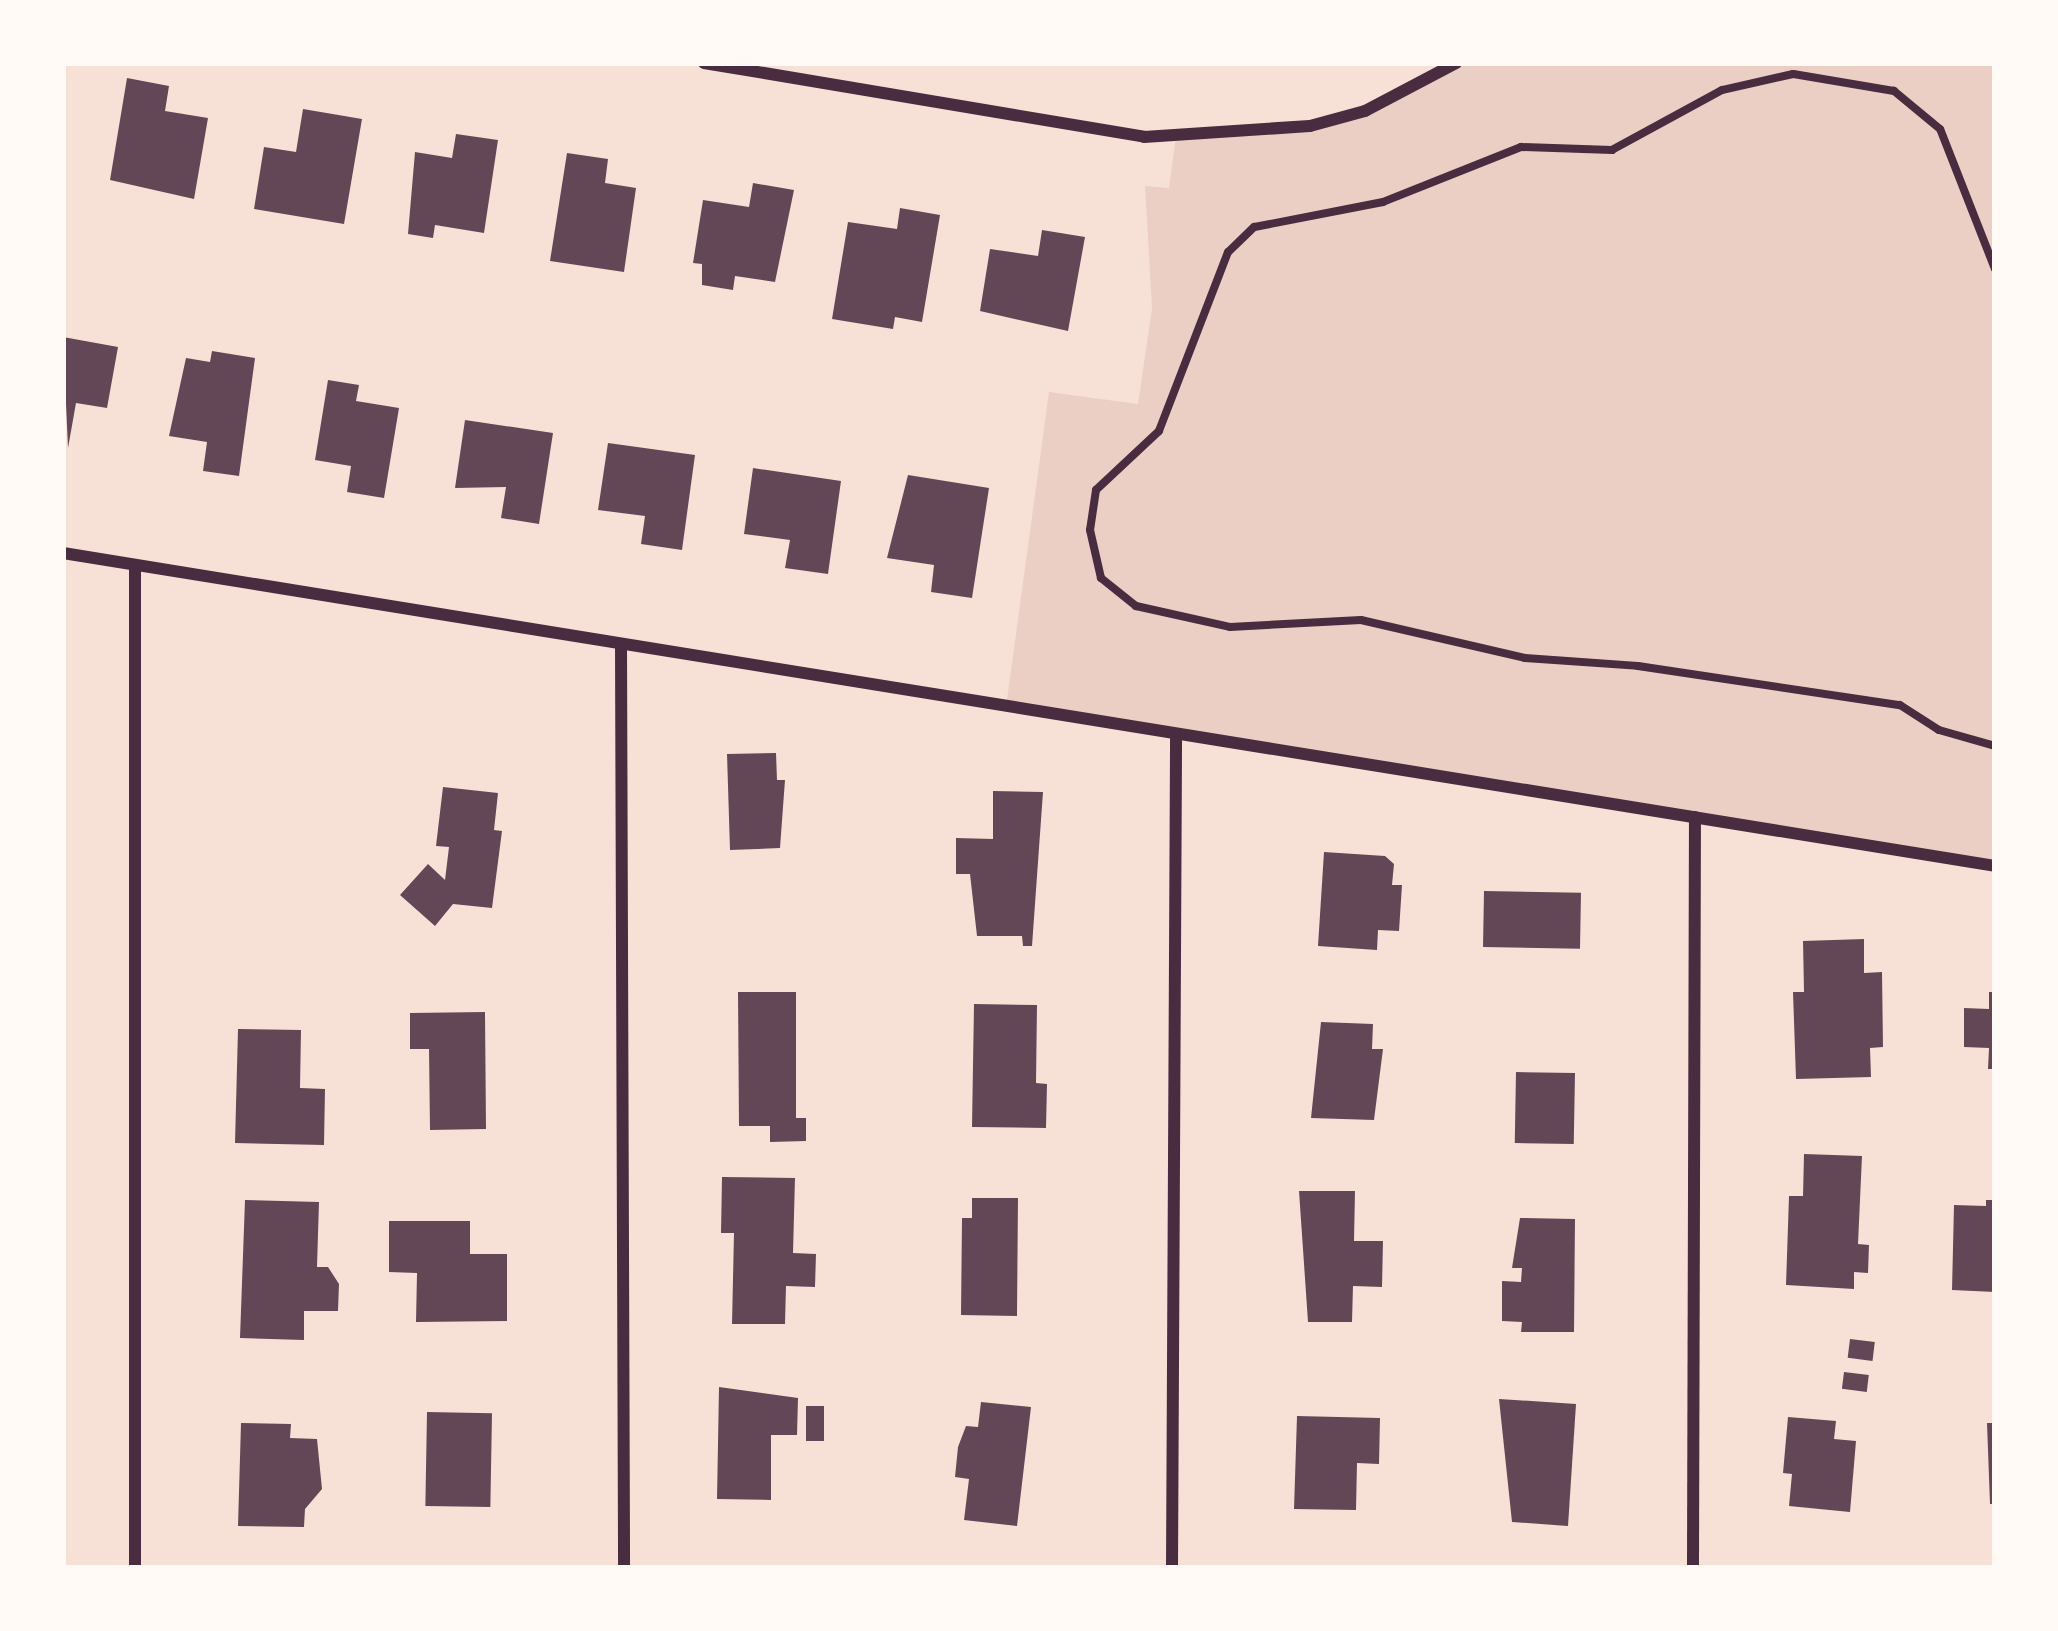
<!DOCTYPE html>
<html>
<head>
<meta charset="utf-8">
<style>
	body { margin:0 }
	#map { position:relative; width:2058px; height:1631px; overflow:hidden; background:#f7e1d7; font-family:Jost,sans-serif }
	div>[style] { position:absolute }
	[style*='--x'] { left:calc(var(--x)*1px); top:calc(var(--y)*1px); width:calc(var(--w)*1px); rotate:calc(var(--a)*1deg) }
	.green>* { inset:0; background:#ebcfc5 }
	.building>* { inset:0; background:#644757; transform-origin:0 0 }
	.path>* { height:8px; margin:-4px; padding:0 4px; transform-origin:4px; border-radius:4px; background:#4a2c40 }
	.minor>* { height:12px; margin:-6px; padding:0 6px; transform-origin:6px; border-radius:6px; background:#4a2c40 }
	span { translate:-50% -50%; white-space:nowrap; text-align:center; line-height:1.15; -webkit-text-stroke:9px #fffaf5; paint-order:stroke }
	.frame { position:absolute; inset:0; border:66px solid #fffaf5; pointer-events:none }
</style>
</head>
<body>
<div id="map">
	<div class="green">
		<i style="clip-path:polygon(1456px 63px,1995px 63px,1995px 866px,1006px 707px,1049px 392px,1138px 404px,1152px 308px,1145px 186px,1169px 188px,1176px 136px,1257px 133px,1365px 111px)"></i>
	</div>
	<div class="building">
		<i style="clip-path:polygon(127px 78px,169px 86px,165px 111px,208px 118px,194px 199px,110px 180px)"></i>
		<i style="clip-path:polygon(303px 109px,362px 119px,344px 224px,254px 209px,264px 147px,296px 152px)"></i>
		<i style="clip-path:polygon(456px 134px,498px 140px,484px 233px,435px 225px,433px 238px,408px 234px,415px 152px,452px 158px)"></i>
		<i style="clip-path:polygon(567px 153px,608px 159px,605px 183px,636px 188px,624px 272px,550px 261px)"></i>
		<i style="clip-path:polygon(753px 183px,794px 190px,775px 282px,735px 276px,733px 290px,702px 285px,702px 264px,693px 263px,703px 200px,749px 207px)"></i>
		<i style="clip-path:polygon(900px 208px,940px 215px,922px 322px,895px 317px,893px 329px,832px 319px,848px 222px,897px 229px)"></i>
		<i style="clip-path:polygon(1042px 230px,1085px 237px,1068px 331px,980px 311px,990px 249px,1038px 256px)"></i>
		<i style="clip-path:polygon(63px 337px,118px 347px,107px 408px,76px 403px,68px 448px)"></i>
		<i style="clip-path:polygon(212px 351px,255px 358px,239px 476px,203px 471px,207px 442px,169px 436px,186px 358px,210px 362px)"></i>
		<i style="clip-path:polygon(328px 380px,359px 385px,356px 401px,399px 408px,384px 498px,347px 492px,351px 466px,315px 460px)"></i>
		<i style="clip-path:polygon(465px 420px,553px 433px,539px 524px,501px 518px,506px 487px,455px 488px)"></i>
		<i style="clip-path:polygon(608px 443px,695px 455px,682px 550px,641px 544px,645px 516px,598px 510px)"></i>
		<i style="clip-path:polygon(753px 468px,841px 481px,828px 574px,785px 568px,790px 540px,744px 534px)"></i>
		<i style="clip-path:polygon(908px 475px,989px 488px,972px 598px,931px 592px,934px 565px,887px 558px)"></i>
		<i style="clip-path:polygon(776px 753px,777px 780px,785px 780px,780px 848px,730px 850px,727px 754px)"></i>
		<i style="clip-path:polygon(443px 787px,498px 793px,494px 830px,502px 831px,492px 908px,453px 904px,435px 926px,400px 895px,428px 864px,445px 880px,449px 847px,436px 846px)"></i>
		<i style="clip-path:polygon(993px 791px,1043px 792px,1032px 946px,1023px 946px,1022px 936px,977px 936px,970px 874px,956px 874px,956px 838px,993px 839px)"></i>
		<i style="clip-path:polygon(1324px 852px,1385px 856px,1394px 864px,1392px 885px,1402px 885px,1399px 931px,1378px 930px,1377px 950px,1318px 946px)"></i>
		<i style="left:1484px;top:891px;width:97px;height:56px;rotate:1deg"></i>
		<i style="clip-path:polygon(1864px 939px,1864px 973px,1882px 972px,1883px 1047px,1870px 1048px,1871px 1077px,1796px 1079px,1793px 992px,1804px 992px,1803px 941px)"></i>
		<i style="clip-path:polygon(738px 992px,796px 992px,796px 1118px,806px 1118px,806px 1141px,770px 1142px,770px 1126px,739px 1126px)"></i>
		<i style="clip-path:polygon(1989px 992px,1995px 992px,1995px 1069px,1988px 1069px,1989px 1048px,1964px 1047px,1964px 1008px,1989px 1009px)"></i>
		<i style="clip-path:polygon(974px 1004px,1037px 1005px,1036px 1083px,1047px 1084px,1046px 1128px,972px 1127px)"></i>
		<i style="clip-path:polygon(485px 1012px,486px 1129px,430px 1130px,429px 1049px,410px 1049px,410px 1013px)"></i>
		<i style="clip-path:polygon(1321px 1022px,1373px 1024px,1372px 1049px,1383px 1049px,1374px 1120px,1311px 1118px)"></i>
		<i style="clip-path:polygon(238px 1029px,301px 1030px,300px 1088px,325px 1089px,324px 1145px,235px 1143px)"></i>
		<i style="left:1516px;top:1072px;width:59px;height:71px;rotate:1deg"></i>
		<i style="clip-path:polygon(1804px 1154px,1862px 1156px,1858px 1244px,1869px 1245px,1868px 1273px,1854px 1272px,1854px 1289px,1786px 1285px,1789px 1196px,1803px 1196px)"></i>
		<i style="clip-path:polygon(722px 1177px,795px 1178px,793px 1253px,816px 1254px,815px 1287px,786px 1286px,785px 1324px,732px 1324px,734px 1233px,721px 1233px)"></i>
		<i style="clip-path:polygon(1299px 1191px,1355px 1191px,1354px 1241px,1383px 1241px,1382px 1287px,1353px 1286px,1352px 1322px,1308px 1322px)"></i>
		<i style="clip-path:polygon(972px 1198px,1018px 1198px,1017px 1316px,961px 1315px,962px 1218px,972px 1218px)"></i>
		<i style="clip-path:polygon(245px 1200px,319px 1202px,317px 1267px,328px 1267px,339px 1284px,338px 1311px,304px 1311px,304px 1340px,240px 1338px)"></i>
		<i style="clip-path:polygon(1986px 1200px,1995px 1200px,1995px 1292px,1952px 1290px,1954px 1205px,1986px 1206px)"></i>
		<i style="clip-path:polygon(1520px 1218px,1575px 1219px,1574px 1332px,1521px 1332px,1522px 1322px,1502px 1321px,1502px 1281px,1521px 1282px,1522px 1268px,1512px 1268px)"></i>
		<i style="clip-path:polygon(389px 1221px,470px 1221px,470px 1254px,507px 1254px,507px 1321px,416px 1322px,417px 1273px,389px 1272px)"></i>
		<i style="left:1850px;top:1339px;width:25px;height:19px;rotate:7deg"></i>
		<i style="left:1844px;top:1372px;width:25px;height:17px;rotate:7deg"></i>
		<i style="clip-path:polygon(719px 1387px,798px 1398px,797px 1435px,771px 1435px,771px 1500px,717px 1499px)"></i>
		<i style="clip-path:polygon(1499px 1399px,1576px 1404px,1568px 1526px,1512px 1522px)"></i>
		<i style="clip-path:polygon(981px 1402px,1031px 1407px,1017px 1526px,964px 1520px,969px 1479px,955px 1477px,958px 1447px,966px 1426px,978px 1427px)"></i>
		<i style="left:806px;top:1406px;width:18px;height:35px"></i>
		<i style="left:427px;top:1412px;width:65px;height:94px;rotate:1deg"></i>
		<i style="clip-path:polygon(1297px 1416px,1380px 1418px,1379px 1464px,1357px 1463px,1356px 1510px,1294px 1509px)"></i>
		<i style="clip-path:polygon(1788px 1417px,1836px 1421px,1834px 1439px,1856px 1441px,1850px 1512px,1789px 1506px,1792px 1474px,1783px 1473px)"></i>
		<i style="clip-path:polygon(241px 1423px,291px 1424px,290px 1438px,317px 1439px,322px 1489px,305px 1509px,304px 1527px,238px 1526px)"></i>
		<i style="clip-path:polygon(1987px 1423px,1995px 1423px,1995px 1504px,1990px 1504px)"></i>
	</div>
	<div class="path">
		<i style="--x:1995;--y:269;--w:150;--a:-111.4"></i>
		<i style="--x:1940;--y:129;--w:60;--a:-140.4"></i>
		<i style="--x:1894;--y:91;--w:102;--a:-170.4"></i>
		<i style="--x:1793;--y:74;--w:73;--a:167.3"></i>
		<i style="--x:1722;--y:90;--w:125;--a:151.4"></i>
		<i style="--x:1612;--y:150;--w:91;--a:-178.1"></i>
		<i style="--x:1521;--y:147;--w:149;--a:158.3"></i>
		<i style="--x:1383;--y:202;--w:131;--a:169"></i>
		<i style="--x:1254;--y:227;--w:36;--a:136"></i>
		<i style="--x:1228;--y:252;--w:192;--a:111.1"></i>
		<i style="--x:1159;--y:431;--w:86;--a:136.9"></i>
		<i style="--x:1096;--y:490;--w:40;--a:98.5"></i>
		<i style="--x:1090;--y:530;--w:49;--a:77.1"></i>
		<i style="--x:1101;--y:578;--w:45;--a:38.7"></i>
		<i style="--x:1136;--y:606;--w:96;--a:12.6"></i>
		<i style="--x:1230;--y:627;--w:131;--a:-3.1"></i>
		<i style="--x:1361;--y:620;--w:168;--a:13"></i>
		<i style="--x:1525;--y:658;--w:113;--a:4"></i>
		<i style="--x:1638;--y:666;--w:265;--a:8.5"></i>
		<i style="--x:1900;--y:705;--w:46;--a:32.7"></i>
		<i style="--x:1939;--y:730;--w:58;--a:15.9"></i>
	</div>
	<div class="minor">
		<i style="--x:704;--y:63;--w:446;--a:9.5"></i>
		<i style="--x:1144;--y:137;--w:166;--a:-3.8"></i>
		<i style="--x:1310;--y:126;--w:57;--a:-15.3"></i>
		<i style="--x:1365;--y:111;--w:103;--a:-27.8"></i>
		<i style="--x:63;--y:553;--w:1957;--a:9.2"></i>
		<i style="--x:135;--y:565;--w:1003;--a:90"></i>
		<i style="--x:621;--y:644;--w:924;--a:89.81"></i>
		<i style="--x:1172;--y:1568;--w:832;--a:-89.72"></i>
		<i style="--x:1693;--y:1568;--w:751;--a:-89.85"></i>
	</div>
	<div class="frame"></div>
</div>
</body>
</html>
